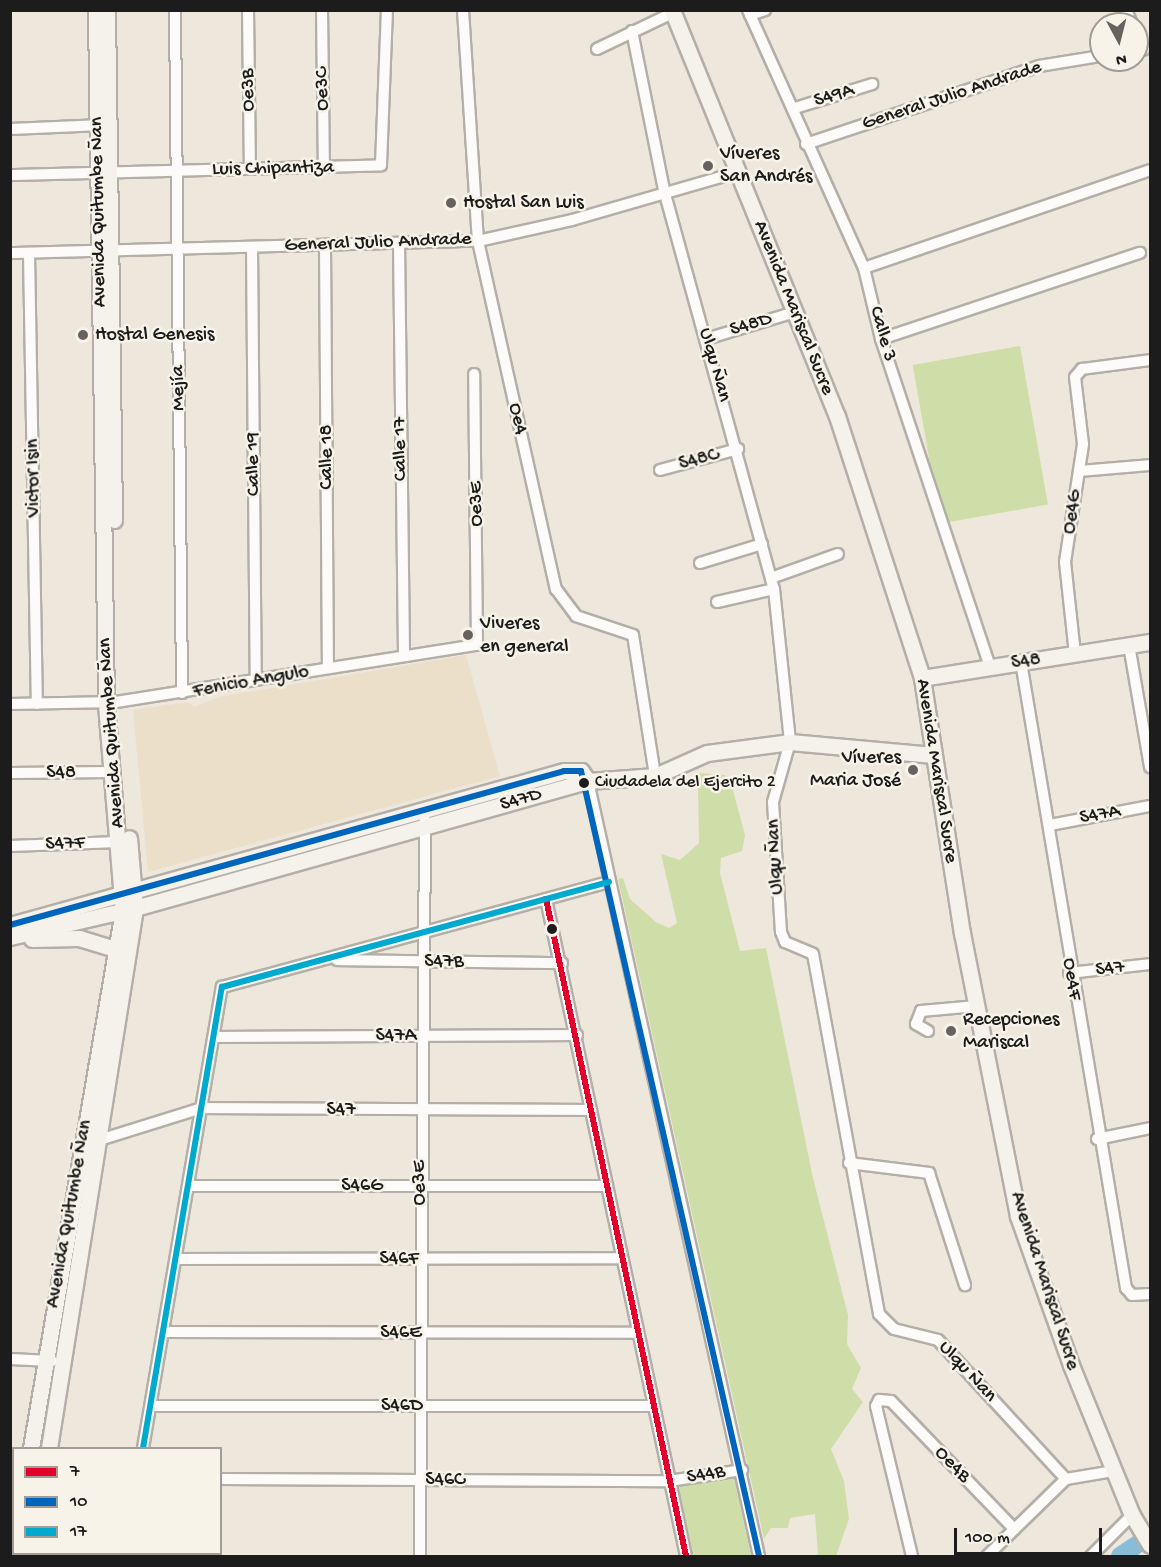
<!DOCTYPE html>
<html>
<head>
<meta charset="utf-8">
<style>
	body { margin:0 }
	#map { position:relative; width:1161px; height:1567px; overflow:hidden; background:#eee7dc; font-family:"Gochi Hand",sans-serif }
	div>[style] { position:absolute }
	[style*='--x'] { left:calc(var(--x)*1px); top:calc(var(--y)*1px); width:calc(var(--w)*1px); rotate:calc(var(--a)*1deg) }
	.built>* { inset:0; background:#ecdfc9 }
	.green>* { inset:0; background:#cfdea9; transform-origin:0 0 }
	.river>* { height:18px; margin:-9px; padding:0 9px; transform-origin:9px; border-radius:9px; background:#88bcd7 }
	.roads { filter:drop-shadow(2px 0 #b3afa8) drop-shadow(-2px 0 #b3afa8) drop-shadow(0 2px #b3afa8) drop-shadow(0 -2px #b3afa8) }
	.street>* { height:10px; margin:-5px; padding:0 5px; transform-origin:5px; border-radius:5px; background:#fcfbfa }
	.secondary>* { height:15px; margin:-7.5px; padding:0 7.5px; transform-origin:7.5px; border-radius:7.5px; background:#f5f1eb }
	.bus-1>* { height:6px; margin:-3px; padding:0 3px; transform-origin:3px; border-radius:3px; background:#e4002b }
	.bus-2>* { height:6px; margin:-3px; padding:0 3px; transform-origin:3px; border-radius:3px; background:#0065bd }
	.bus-3>* { height:6px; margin:-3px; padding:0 3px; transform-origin:3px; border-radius:3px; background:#00a9ce }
	.dots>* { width:16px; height:16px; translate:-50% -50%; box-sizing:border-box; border:3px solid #f7f3e8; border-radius:50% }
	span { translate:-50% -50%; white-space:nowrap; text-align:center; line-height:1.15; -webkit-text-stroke:5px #f7f3e8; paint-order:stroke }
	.bus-label { font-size:18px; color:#1c1c1c }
	.left { translate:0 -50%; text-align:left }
	.street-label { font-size:20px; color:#1c1c1c }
	.poi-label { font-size:20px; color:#1c1c1c }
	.right { translate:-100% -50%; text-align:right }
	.frame { position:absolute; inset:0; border:12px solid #1c1c1c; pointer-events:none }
	.legend { position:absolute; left:12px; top:1447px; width:210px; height:108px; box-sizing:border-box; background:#f7f3e8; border:2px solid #9f9d96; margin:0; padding:8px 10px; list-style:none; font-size:18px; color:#1c1c1c }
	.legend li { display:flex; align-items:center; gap:12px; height:30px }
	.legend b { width:30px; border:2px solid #9f9d96 }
	.north { position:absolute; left:1089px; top:12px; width:60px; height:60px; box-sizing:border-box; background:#f7f3e8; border:2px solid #9f9d96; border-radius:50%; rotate:173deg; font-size:16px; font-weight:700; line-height:24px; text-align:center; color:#1c1c1c }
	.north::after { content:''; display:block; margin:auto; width:21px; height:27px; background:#66635f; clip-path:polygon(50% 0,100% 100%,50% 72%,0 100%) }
	.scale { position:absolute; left:954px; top:1528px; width:148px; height:27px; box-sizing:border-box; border:3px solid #1c1c1c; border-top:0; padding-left:8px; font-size:18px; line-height:21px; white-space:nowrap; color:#1c1c1c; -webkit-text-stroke:4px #f7f3e8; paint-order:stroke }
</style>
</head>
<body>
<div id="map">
	<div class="built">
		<i style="clip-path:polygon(466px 655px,500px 776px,148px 872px,133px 710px,188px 702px,194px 707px,218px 697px)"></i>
	</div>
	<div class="green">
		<i style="left:1020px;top:346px;width:161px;height:109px;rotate:80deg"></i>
		<i style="clip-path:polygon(699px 773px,725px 775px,731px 783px,745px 835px,742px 851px,721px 858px,720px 873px,740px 951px,766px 948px,813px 1178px,848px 1315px,847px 1344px,861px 1368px,852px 1389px,863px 1402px,831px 1449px,844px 1481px,849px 1519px,836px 1556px,818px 1556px,815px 1514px,790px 1518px,788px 1528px,771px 1528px,764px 1539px,618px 879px,623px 878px,630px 899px,656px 922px,669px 928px,677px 923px,661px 854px,680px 860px,699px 843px,698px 788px,686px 782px)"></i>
		<i style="clip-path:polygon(734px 1477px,751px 1556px,694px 1556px,678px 1486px)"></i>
		<i style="clip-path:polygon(43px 1554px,119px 1554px,119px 1556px)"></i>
	</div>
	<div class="river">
		<i style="--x:1120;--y:1556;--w:22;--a:-34"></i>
	</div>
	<div class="roads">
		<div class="street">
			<i style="--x:175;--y:10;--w:683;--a:89.41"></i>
			<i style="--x:248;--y:10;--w:159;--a:89.3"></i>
			<i style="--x:322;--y:10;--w:157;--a:89.3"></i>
			<i style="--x:463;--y:10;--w:231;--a:86.3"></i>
			<i style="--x:478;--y:241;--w:357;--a:77.4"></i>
			<i style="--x:556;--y:589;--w:34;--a:53"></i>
			<i style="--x:576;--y:616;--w:60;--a:18.4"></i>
			<i style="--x:633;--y:635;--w:143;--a:81.1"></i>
			<i style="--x:748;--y:10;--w:283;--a:65.8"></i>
			<i style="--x:864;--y:268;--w:73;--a:76.5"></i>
			<i style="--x:881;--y:339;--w:346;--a:71.6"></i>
			<i style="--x:1126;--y:10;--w:15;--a:67"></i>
			<i style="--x:750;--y:15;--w:16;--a:-18"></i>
			<i style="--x:632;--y:31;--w:166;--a:78.6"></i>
			<i style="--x:665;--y:194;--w:410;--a:74.6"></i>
			<i style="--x:774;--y:589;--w:154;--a:84"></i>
			<i style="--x:790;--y:742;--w:62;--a:105.8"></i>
			<i style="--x:773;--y:802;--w:130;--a:86.5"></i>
			<i style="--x:781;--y:932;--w:11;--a:68"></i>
			<i style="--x:785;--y:942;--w:30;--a:23"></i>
			<i style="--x:813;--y:954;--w:366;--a:79.6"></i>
			<i style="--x:879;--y:1314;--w:21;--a:45"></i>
			<i style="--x:894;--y:1329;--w:45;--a:14"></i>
			<i style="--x:938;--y:1340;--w:189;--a:47.4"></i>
			<i style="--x:1137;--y:34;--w:17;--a:66"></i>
			<i style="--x:597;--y:49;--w:83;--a:-25.6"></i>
			<i style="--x:795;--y:108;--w:81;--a:-17.3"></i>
			<i style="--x:10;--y:129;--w:93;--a:-2.5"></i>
			<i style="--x:806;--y:144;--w:246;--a:-18.5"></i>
			<i style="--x:1039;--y:66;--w:63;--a:-9.2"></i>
			<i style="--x:10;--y:175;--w:371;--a:-1.5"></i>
			<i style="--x:381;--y:165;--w:155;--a:-87.8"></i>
			<i style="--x:399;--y:243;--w:412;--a:89.3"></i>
			<i style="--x:325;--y:245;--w:423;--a:89.6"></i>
			<i style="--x:252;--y:248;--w:432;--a:89.5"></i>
			<i style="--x:10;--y:253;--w:468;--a:-1.5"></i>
			<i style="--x:478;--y:241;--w:96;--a:-12.6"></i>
			<i style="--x:572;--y:220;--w:173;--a:-16.1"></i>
			<i style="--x:29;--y:253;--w:451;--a:89"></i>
			<i style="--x:864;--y:268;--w:302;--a:-18.9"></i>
			<i style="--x:706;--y:339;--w:93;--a:-16.9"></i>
			<i style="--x:881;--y:339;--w:273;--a:-18.4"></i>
			<i style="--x:660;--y:470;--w:81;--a:-15.1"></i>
			<i style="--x:1079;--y:471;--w:71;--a:-4.8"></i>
			<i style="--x:700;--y:563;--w:65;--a:-17"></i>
			<i style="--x:771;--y:578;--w:71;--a:-19.7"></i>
			<i style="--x:717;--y:602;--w:58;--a:-12.8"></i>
			<i style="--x:1129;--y:645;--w:124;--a:80.2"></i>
			<i style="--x:1075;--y:654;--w:93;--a:-96.2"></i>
			<i style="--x:1065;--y:562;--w:119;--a:-81.3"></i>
			<i style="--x:1083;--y:444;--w:67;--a:-96.8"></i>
			<i style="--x:1075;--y:377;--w:11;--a:-49"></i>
			<i style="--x:1082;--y:369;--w:69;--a:-7.5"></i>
			<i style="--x:1021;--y:662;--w:635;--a:80.48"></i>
			<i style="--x:1126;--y:1288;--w:9;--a:49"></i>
			<i style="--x:1132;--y:1295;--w:18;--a:-3"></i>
			<i style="--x:10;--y:704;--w:106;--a:-1.1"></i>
			<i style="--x:116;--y:702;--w:365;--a:-9"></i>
			<i style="--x:477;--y:645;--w:271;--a:-90.6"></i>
			<i style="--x:10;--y:773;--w:102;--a:-0.6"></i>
			<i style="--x:588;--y:781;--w:794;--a:77.56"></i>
			<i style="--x:1050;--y:825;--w:102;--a:-10.8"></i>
			<i style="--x:10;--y:846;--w:109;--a:-2.1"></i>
			<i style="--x:546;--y:899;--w:672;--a:77.97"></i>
			<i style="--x:337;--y:960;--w:225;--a:0.8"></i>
			<i style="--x:1069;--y:973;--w:81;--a:-6.3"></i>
			<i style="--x:928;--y:1031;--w:14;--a:-150"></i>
			<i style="--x:916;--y:1024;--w:14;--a:-69"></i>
			<i style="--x:921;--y:1011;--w:56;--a:-5.1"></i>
			<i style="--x:215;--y:1037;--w:362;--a:-0.3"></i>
			<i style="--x:1097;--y:1139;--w:54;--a:-11.7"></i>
			<i style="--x:96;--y:1141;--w:111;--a:-17.3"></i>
			<i style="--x:202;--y:1108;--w:388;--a:0.3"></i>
			<i style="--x:849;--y:1163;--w:81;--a:7.1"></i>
			<i style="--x:929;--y:1173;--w:118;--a:72.2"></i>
			<i style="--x:189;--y:1186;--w:418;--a:0"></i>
			<i style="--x:176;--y:1259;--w:446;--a:-0.1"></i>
			<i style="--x:164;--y:1332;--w:474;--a:0.1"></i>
			<i style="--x:10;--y:1359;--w:42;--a:2.7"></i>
			<i style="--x:151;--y:1406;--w:502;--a:0"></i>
			<i style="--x:143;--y:1448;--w:468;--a:-80.3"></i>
			<i style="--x:222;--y:987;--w:401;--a:-15.2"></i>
			<i style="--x:220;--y:1479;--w:449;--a:0.3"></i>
			<i style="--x:669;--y:1481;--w:74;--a:-8.6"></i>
			<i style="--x:125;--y:1556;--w:2;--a:-90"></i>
			<i style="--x:420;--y:1556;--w:736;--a:-89.61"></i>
			<i style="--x:912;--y:1556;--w:154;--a:-103.5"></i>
			<i style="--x:876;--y:1406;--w:7;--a:-63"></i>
			<i style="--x:879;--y:1400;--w:12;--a:5"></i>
			<i style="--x:891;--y:1401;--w:178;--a:46.1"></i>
			<i style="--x:987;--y:1556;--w:110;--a:-44.3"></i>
			<i style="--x:1066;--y:1479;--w:49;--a:-9.5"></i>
			<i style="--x:1091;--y:1556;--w:58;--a:-45"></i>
		</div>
		<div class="secondary">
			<i style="--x:107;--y:10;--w:510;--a:89.21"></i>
			<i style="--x:672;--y:10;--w:438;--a:67.9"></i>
			<i style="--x:837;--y:416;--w:275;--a:72"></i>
			<i style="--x:922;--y:678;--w:258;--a:81.1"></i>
			<i style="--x:962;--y:933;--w:288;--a:78.8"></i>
			<i style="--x:1018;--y:1216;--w:158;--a:70.4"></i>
			<i style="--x:1071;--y:1365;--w:162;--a:67.9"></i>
			<i style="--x:1132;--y:1515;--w:35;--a:59"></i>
			<i style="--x:922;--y:678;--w:231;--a:-9"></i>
			<i style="--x:10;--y:925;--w:575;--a:-15.53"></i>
			<i style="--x:564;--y:771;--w:17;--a:0"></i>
			<i style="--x:581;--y:771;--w:12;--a:55"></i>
			<i style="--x:10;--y:937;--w:128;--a:-13.1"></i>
			<i style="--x:135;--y:908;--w:470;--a:-15.7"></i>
			<i style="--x:588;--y:781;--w:67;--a:-4.3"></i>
			<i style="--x:655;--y:776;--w:57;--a:-23.9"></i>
			<i style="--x:707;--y:753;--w:84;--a:-7.5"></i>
			<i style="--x:790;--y:742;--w:144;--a:5.2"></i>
			<i style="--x:32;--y:939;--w:47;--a:-1.2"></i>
			<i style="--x:79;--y:938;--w:39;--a:17"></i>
			<i style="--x:31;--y:1448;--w:545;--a:-80.28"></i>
			<i style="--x:123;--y:911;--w:209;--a:-94.7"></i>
			<i style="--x:106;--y:703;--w:693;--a:-90.83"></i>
			<i style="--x:49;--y:1448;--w:547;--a:-80.95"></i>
			<i style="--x:135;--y:908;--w:70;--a:-94.9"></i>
			<i style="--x:15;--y:1556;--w:2;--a:-63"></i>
			<i style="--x:32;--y:1556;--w:2;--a:-90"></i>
		</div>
	</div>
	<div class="bus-1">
		<i style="--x:546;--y:899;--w:672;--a:77.97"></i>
	</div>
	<div class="bus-2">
		<i style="--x:10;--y:925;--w:575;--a:-15.53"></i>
		<i style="--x:564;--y:771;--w:17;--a:0"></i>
		<i style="--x:581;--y:771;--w:805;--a:77.22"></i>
	</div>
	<div class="bus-3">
		<i style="--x:143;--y:1448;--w:468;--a:-80.3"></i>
		<i style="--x:222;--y:987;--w:401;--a:-15.2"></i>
	</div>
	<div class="dots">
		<i style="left:708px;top:166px;background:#66635f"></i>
		<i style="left:451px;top:203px;background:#66635f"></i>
		<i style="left:83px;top:335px;background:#66635f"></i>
		<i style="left:468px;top:635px;background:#66635f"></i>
		<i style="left:913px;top:770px;background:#66635f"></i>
		<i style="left:584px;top:783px;background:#1c1c1c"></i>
		<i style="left:552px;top:929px;background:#1c1c1c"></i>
		<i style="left:951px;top:1031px;background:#66635f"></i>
	</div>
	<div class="bus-label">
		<span class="left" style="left:595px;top:783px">Ciudadela del Ejercito 2</span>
	</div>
	<div class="street-label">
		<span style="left:323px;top:89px;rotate:-91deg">Oe3C</span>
		<span style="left:249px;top:90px;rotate:-91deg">Oe3B</span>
		<span style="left:834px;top:96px;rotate:-17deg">S49A</span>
		<span style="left:952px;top:96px;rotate:-18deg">General Julio Andrade</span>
		<span style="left:273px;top:169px;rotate:-1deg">Luis Chipantiza</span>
		<span style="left:99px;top:212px;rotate:-91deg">Avenida Quitumbe Ñan</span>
		<span style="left:378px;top:243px;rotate:-2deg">General Julio Andrade</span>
		<span style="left:793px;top:308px;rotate:68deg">Avenida Mariscal Sucre</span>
		<span style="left:751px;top:325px;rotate:-16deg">S48D</span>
		<span style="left:882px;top:334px;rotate:74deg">Calle 3</span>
		<span style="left:714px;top:365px;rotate:74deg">Ulqu Ñan</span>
		<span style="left:179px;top:388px;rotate:-91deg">Mejía</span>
		<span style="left:517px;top:419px;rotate:77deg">Oe4</span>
		<span style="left:401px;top:449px;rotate:-91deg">Calle 17</span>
		<span style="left:327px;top:457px;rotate:-90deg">Calle 18</span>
		<span style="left:699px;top:460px;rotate:-15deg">S48C</span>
		<span style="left:254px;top:464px;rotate:-91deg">Calle 19</span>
		<span style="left:34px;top:478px;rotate:-91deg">Victor Isin</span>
		<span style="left:477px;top:504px;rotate:-91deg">Oe3E</span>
		<span style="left:1073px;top:512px;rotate:-82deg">Oe4G</span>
		<span style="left:1026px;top:662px;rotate:-8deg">S48</span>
		<span style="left:251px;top:682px;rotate:-10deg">Fenicio Angulo</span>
		<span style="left:112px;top:733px;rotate:-94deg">Avenida Quitumbe Ñan</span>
		<span style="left:936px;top:771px;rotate:81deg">Avenida Mariscal Sucre</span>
		<span style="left:61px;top:773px">S48</span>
		<span style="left:521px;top:800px;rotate:-16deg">S47D</span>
		<span style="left:1100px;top:815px;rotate:-10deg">S47A</span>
		<span style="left:65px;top:844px;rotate:-2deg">S47F</span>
		<span style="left:776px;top:857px;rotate:-93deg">Ulqu Ñan</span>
		<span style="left:444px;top:962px">S47B</span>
		<span style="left:1110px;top:969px;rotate:-6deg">S47</span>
		<span style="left:1071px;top:979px;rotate:81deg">Oe4F</span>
		<span style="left:396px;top:1036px">S47A</span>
		<span style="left:341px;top:1110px">S47</span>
		<span style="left:420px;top:1183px;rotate:-90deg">Oe3E</span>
		<span style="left:362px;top:1186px">S46G</span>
		<span style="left:70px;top:1214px;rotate:-80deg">Avenida Quitumbe Ñan</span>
		<span style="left:399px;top:1259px">S46F</span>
		<span style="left:1044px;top:1281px;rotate:72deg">Avenida Mariscal Sucre</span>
		<span style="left:401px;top:1333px">S46E</span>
		<span style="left:967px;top:1372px;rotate:47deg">Ulqu Ñan</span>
		<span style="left:402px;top:1406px">S46D</span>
		<span style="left:952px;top:1465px;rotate:46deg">Oe4B</span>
		<span style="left:706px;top:1475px;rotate:-9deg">S44B</span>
		<span style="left:445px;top:1480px">S46C</span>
	</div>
	<div class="poi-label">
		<span class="left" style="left:720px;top:166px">Víveres<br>San Andrés</span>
		<span class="left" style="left:463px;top:203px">Hostal San Luis</span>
		<span class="left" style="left:95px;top:335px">Hostal Genesis</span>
		<span class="left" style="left:480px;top:636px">Viveres<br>en general</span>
		<span class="right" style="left:901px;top:770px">Víveres<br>Maria José</span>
		<span class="left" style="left:963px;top:1032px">Recepciones<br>Mariscal</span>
	</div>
	<div class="frame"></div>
	<ul class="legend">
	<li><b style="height:8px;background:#e4002b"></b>7</li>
	<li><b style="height:8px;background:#0065bd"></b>10</li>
	<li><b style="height:8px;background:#00a9ce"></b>17</li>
	</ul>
	<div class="north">N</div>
	<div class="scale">100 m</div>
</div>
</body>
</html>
